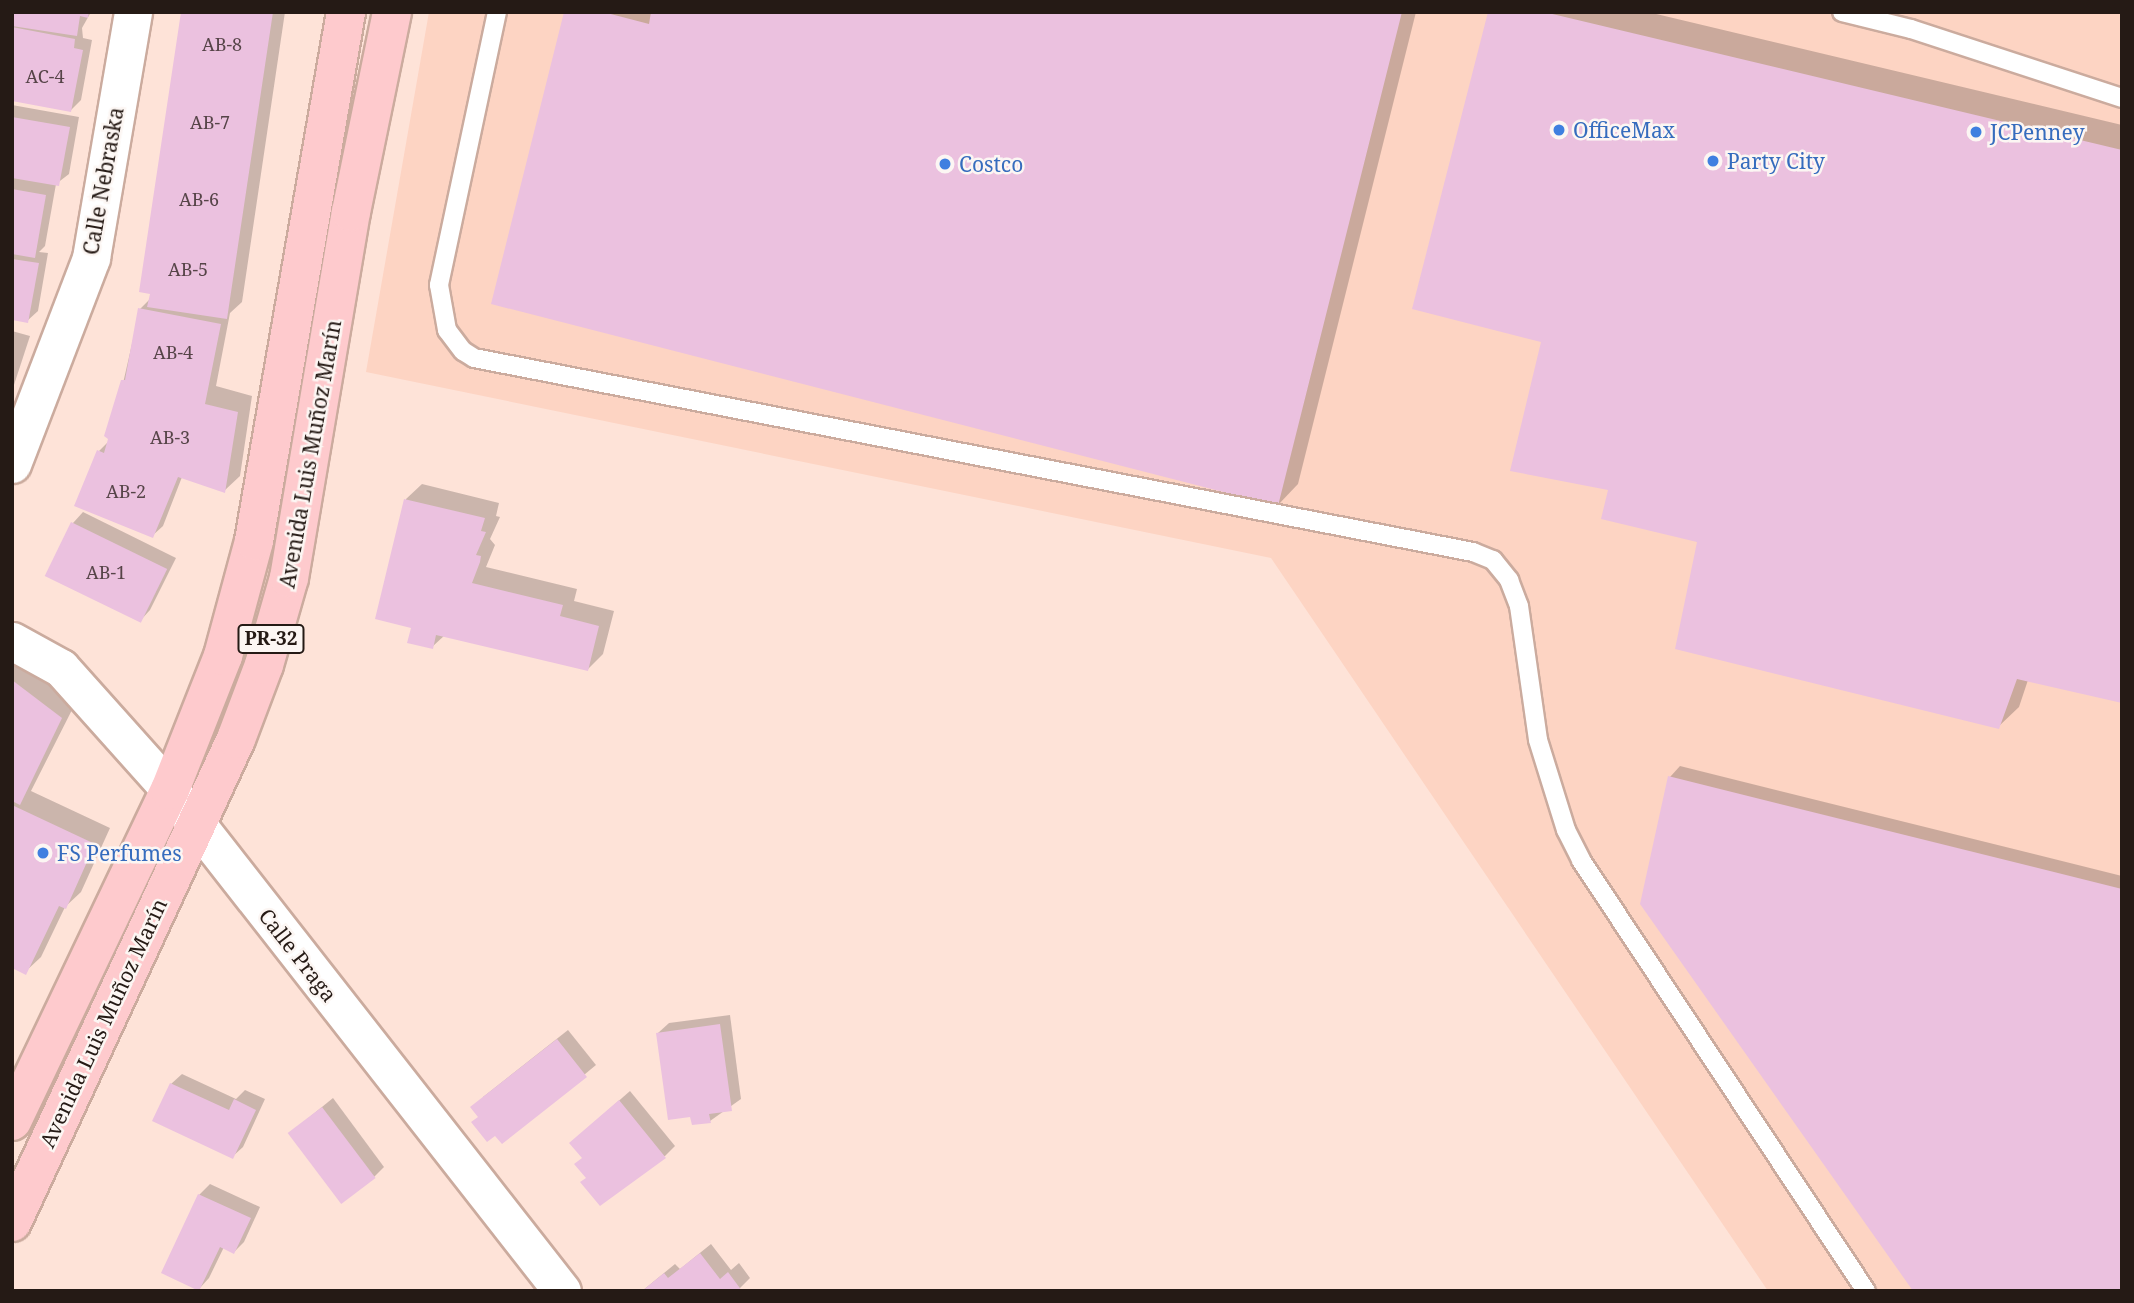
<!DOCTYPE html>
<html>
<head>
<meta charset="utf-8">
<style>
	body { margin:0 }
	#map { position:relative; width:2134px; height:1303px; overflow:hidden; background:#fee3d8; font-family:"Noto Serif",serif }
	div>[style] { position:absolute }
	[style*='--x'] { left:calc(var(--x)*1px); top:calc(var(--y)*1px); width:calc(var(--w)*1px); rotate:calc(var(--a)*1deg) }
	.built>* { inset:0; background:#fdd4c3 }
	.shadow>* { inset:0; background:#0003 }
	.building>* { inset:0; background:#ebc1df; transform-origin:0 0 }
	.roads { filter:drop-shadow(2px 0 #cbab9e) drop-shadow(-2px 0 #cbab9e) drop-shadow(0 2px #cbab9e) drop-shadow(0 -2px #cbab9e) }
	.lane>* { height:18px; margin:-9px; padding:0 9px; transform-origin:9px; border-radius:9px; background:#fff }
	.street>* { height:37px; margin:-18.5px; padding:0 18.5px; transform-origin:18.5px; border-radius:18.5px; background:#fff }
	.primary>* { height:38px; margin:-19px; padding:0 19px; transform-origin:19px; border-radius:19px; background:#fecacd }
	.dots>* { width:19px; height:19px; translate:-50% -50%; box-sizing:border-box; border:4px solid #fcf6f3; border-radius:50% }
	span { translate:-50% -50%; white-space:nowrap; text-align:center; line-height:1.15; -webkit-text-stroke:5px #fcf6f3; paint-order:stroke }
	.number-label { font-size:18px; color:#564448 }
	.number-label span { -webkit-text-stroke-width:0 }
	.shield-label span { padding:2px 5px; background:#fcf6f3; border:2px solid; border-radius:5px; -webkit-text-stroke-width:0 }
	.shield-label { font-size:19px; color:#251a15; font-weight:700 }
	.shop-label { font-size:21px; color:#366cbe }
	.left { translate:0 -50%; text-align:left }
	.street-label { font-size:21px; color:#251a15 }
	.frame { position:absolute; inset:0; border:14px solid #251a15; pointer-events:none }
</style>
</head>
<body>
<div id="map">
	<div class="built">
		<i style="clip-path:polygon(429px 12px,2122px 12px,2122px 1291px,1768px 1291px,1271px 558px,366px 372px)"></i>
	</div>
	<div class="shadow">
		<i style="clip-path:polygon(12px 12px,91px 12px,82px 28px,83px 38px,92px 40px,81px 100px,71px 110px,12px 100px)"></i>
		<i style="clip-path:polygon(182px 12px,285px 12px,242px 302px,230px 313px,216px 386px,252px 396px,240px 476px,224px 491px,182px 477px,163px 526px,152px 536px,99px 451px,110px 440px,140px 309px,151px 298px)"></i>
		<i style="clip-path:polygon(566px 12px,1416px 12px,1298px 484px,1278px 505px)"></i>
		<i style="clip-path:polygon(1490px 12px,1648px 12px,2122px 125px,2122px 701px,2028px 680px,2019px 707px,1998px 727px,1610px 488px,1543px 341px)"></i>
		<i style="clip-path:polygon(12px 105px,79px 117px,69px 174px,56px 184px,45px 246px,39px 252px,48px 253px,38px 311px,27px 321px,12px 319px)"></i>
		<i style="clip-path:polygon(12px 331px,30px 336px,12px 391px)"></i>
		<i style="clip-path:polygon(422px 484px,499px 503px,496px 516px,500px 517px,490px 539px,495px 545px,486px 567px,577px 589px,574px 601px,614px 611px,603px 654px,588px 669px,445px 635px,432px 647px,413px 627px,406px 499px)"></i>
		<i style="clip-path:polygon(83px 512px,176px 558px,150px 610px,140px 621px,47px 575px,73px 523px)"></i>
		<i style="clip-path:polygon(12px 653px,76px 702px,31px 791px,110px 828px,81px 892px,65px 907px,41px 957px,25px 972px,12px 966px)"></i>
		<i style="clip-path:polygon(1680px 766px,2122px 876px,2122px 1291px,1670px 777px)"></i>
		<i style="clip-path:polygon(730px 1015px,741px 1099px,710px 1121px,658px 1033px,669px 1023px)"></i>
		<i style="clip-path:polygon(568px 1030px,596px 1065px,503px 1142px,480px 1116px,483px 1097px)"></i>
		<i style="clip-path:polygon(182px 1074px,236px 1099px,245px 1090px,265px 1099px,243px 1147px,232px 1157px,171px 1084px)"></i>
		<i style="clip-path:polygon(630px 1091px,675px 1146px,665px 1156px,583px 1157px,582px 1133px)"></i>
		<i style="clip-path:polygon(333px 1098px,384px 1167px,374px 1177px,290px 1133px)"></i>
		<i style="clip-path:polygon(210px 1184px,260px 1207px,244px 1242px,234px 1252px,224px 1247px,209px 1278px,199px 1289px,199px 1195px)"></i>
		<i style="clip-path:polygon(711px 1244px,731px 1270px,739px 1263px,750px 1278px,737px 1291px,642px 1291px,675px 1264px,680px 1269px)"></i>
	</div>
	<div class="building">
		<i style="clip-path:polygon(12px 12px,89px 12px,88px 18px,80px 16px,77px 36px,12px 26px)"></i>
		<i style="clip-path:polygon(181px 12px,273px 12px,227px 319px,147px 307px,150px 294px,139px 292px)"></i>
		<i style="clip-path:polygon(564px 12px,603px 12px,649px 24px,651px 12px,1402px 12px,1278px 506px,491px 304px)"></i>
		<i style="clip-path:polygon(1488px 12px,1544px 12px,2122px 150px,2122px 703px,2017px 679px,1999px 729px,1675px 649px,1697px 542px,1601px 519px,1608px 490px,1510px 471px,1541px 342px,1412px 309px)"></i>
		<i style="clip-path:polygon(12px 27px,75px 39px,74px 48px,83px 50px,71px 112px,12px 101px)"></i>
		<i style="clip-path:polygon(12px 117px,70px 127px,59px 186px,12px 178px)"></i>
		<i style="clip-path:polygon(12px 189px,46px 195px,35px 258px,12px 254px)"></i>
		<i style="clip-path:polygon(12px 259px,39px 263px,28px 323px,12px 320px)"></i>
		<i style="clip-path:polygon(138px 308px,221px 324px,205px 404px,238px 412px,225px 493px,178px 477px,153px 538px,74px 506px,97px 450px,104px 453px,108px 439px,104px 436px,121px 380px,125px 380px)"></i>
		<i style="clip-path:polygon(404px 499px,485px 518px,481px 531px,486px 532px,476px 555px,481px 556px,480px 562px,472px 583px,563px 605px,560px 616px,599px 626px,588px 671px,436px 635px,433px 649px,407px 643px,411px 628px,375px 619px)"></i>
		<i style="left:71px;top:522px;width:107px;height:60px;rotate:26deg"></i>
		<i style="clip-path:polygon(12px 680px,62px 718px,20px 805px,12px 801px)"></i>
		<i style="clip-path:polygon(1668px 776px,2122px 889px,2122px 1291px,1913px 1291px,1640px 904px)"></i>
		<i style="clip-path:polygon(12px 805px,95px 844px,66px 909px,59px 906px,26px 975px,12px 968px)"></i>
		<i style="clip-path:polygon(720px 1024px,732px 1111px,709px 1114px,711px 1123px,692px 1125px,690px 1117px,668px 1120px,656px 1033px)"></i>
		<i style="clip-path:polygon(557px 1039px,587px 1077px,502px 1144px,495px 1136px,487px 1142px,471px 1122px,478px 1117px,470px 1107px)"></i>
		<i style="clip-path:polygon(170px 1083px,229px 1110px,234px 1099px,256px 1110px,233px 1159px,152px 1121px)"></i>
		<i style="clip-path:polygon(619px 1100px,666px 1158px,600px 1206px,580px 1182px,586px 1178px,574px 1164px,582px 1158px,569px 1143px)"></i>
		<i style="left:322px;top:1107px;width:89px;height:43px;rotate:53deg"></i>
		<i style="clip-path:polygon(198px 1194px,251px 1218px,234px 1254px,220px 1247px,199px 1291px,161px 1273px)"></i>
		<i style="clip-path:polygon(700px 1253px,720px 1279px,728px 1272px,742px 1291px,642px 1291px,664px 1273px,668px 1278px)"></i>
	</div>
	<div class="roads">
		<div class="lane">
			<i style="--x:497;--y:12;--w:279;--a:102"></i>
			<i style="--x:439;--y:285;--w:46;--a:79.9"></i>
			<i style="--x:447;--y:330;--w:26;--a:53"></i>
			<i style="--x:463;--y:351;--w:13;--a:32"></i>
			<i style="--x:474;--y:358;--w:1018;--a:10.99"></i>
			<i style="--x:1473;--y:552;--w:22;--a:22"></i>
			<i style="--x:1493;--y:560;--w:26;--a:51"></i>
			<i style="--x:1509;--y:580;--w:28;--a:69"></i>
			<i style="--x:1519;--y:606;--w:135;--a:81.9"></i>
			<i style="--x:1538;--y:740;--w:94;--a:72.7"></i>
			<i style="--x:1566;--y:830;--w:34;--a:63"></i>
			<i style="--x:1581;--y:860;--w:517;--a:56.53"></i>
			<i style="--x:1842;--y:12;--w:71;--a:13.8"></i>
			<i style="--x:1911;--y:29;--w:222;--a:18.1"></i>
		</div>
		<div class="street">
			<i style="--x:12;--y:464;--w:221;--a:-69"></i>
			<i style="--x:91;--y:258;--w:250;--a:-80.3"></i>
			<i style="--x:12;--y:641;--w:56;--a:28.9"></i>
			<i style="--x:61;--y:668;--w:164;--a:48.2"></i>
			<i style="--x:170;--y:790;--w:636;--a:51.96"></i>
		</div>
		<div class="primary">
			<i style="--x:12;--y:1121;--w:367;--a:-64.5"></i>
			<i style="--x:170;--y:790;--w:144;--a:-68.4"></i>
			<i style="--x:223;--y:656;--w:119;--a:-74.9"></i>
			<i style="--x:254;--y:541;--w:537;--a:-80.13"></i>
			<i style="--x:12;--y:1222;--w:532;--a:-65.12"></i>
			<i style="--x:236;--y:739;--w:79;--a:-69.3"></i>
			<i style="--x:264;--y:665;--w:91;--a:-74"></i>
			<i style="--x:289;--y:578;--w:371;--a:-80.4"></i>
			<i style="--x:351;--y:212;--w:204;--a:-78.4"></i>
		</div>
	</div>
	<div class="dots">
		<i style="left:1559px;top:130px;background:#3f7fe0"></i>
		<i style="left:1976px;top:132px;background:#3f7fe0"></i>
		<i style="left:1713px;top:161px;background:#3f7fe0"></i>
		<i style="left:945px;top:164px;background:#3f7fe0"></i>
		<i style="left:43px;top:853px;background:#3f7fe0"></i>
	</div>
	<div class="number-label">
		<span style="left:222px;top:44px">AB-8</span>
		<span style="left:45px;top:76px">AC-4</span>
		<span style="left:210px;top:122px">AB-7</span>
		<span style="left:199px;top:199px">AB-6</span>
		<span style="left:188px;top:269px">AB-5</span>
		<span style="left:173px;top:352px">AB-4</span>
		<span style="left:170px;top:437px">AB-3</span>
		<span style="left:126px;top:491px">AB-2</span>
		<span style="left:106px;top:572px">AB-1</span>
	</div>
	<div class="shield-label">
		<span style="left:271px;top:639px">PR-32</span>
	</div>
	<div class="shop-label">
		<span class="left" style="left:1573px;top:130px">OfficeMax</span>
		<span class="left" style="left:1990px;top:132px">JCPenney</span>
		<span class="left" style="left:1727px;top:161px">Party City</span>
		<span class="left" style="left:959px;top:164px">Costco</span>
		<span class="left" style="left:57px;top:853px">FS Perfumes</span>
	</div>
	<div class="street-label">
		<span style="left:103px;top:181px;rotate:-80deg">Calle Nebraska</span>
		<span style="left:310px;top:454px;rotate:-80deg">Avenida Luis Muñoz Marín</span>
		<span style="left:298px;top:955px;rotate:52deg">Calle Praga</span>
		<span style="left:103px;top:1023px;rotate:-65deg">Avenida Luis Muñoz Marín</span>
	</div>
	<div class="frame"></div>
</div>
</body>
</html>
